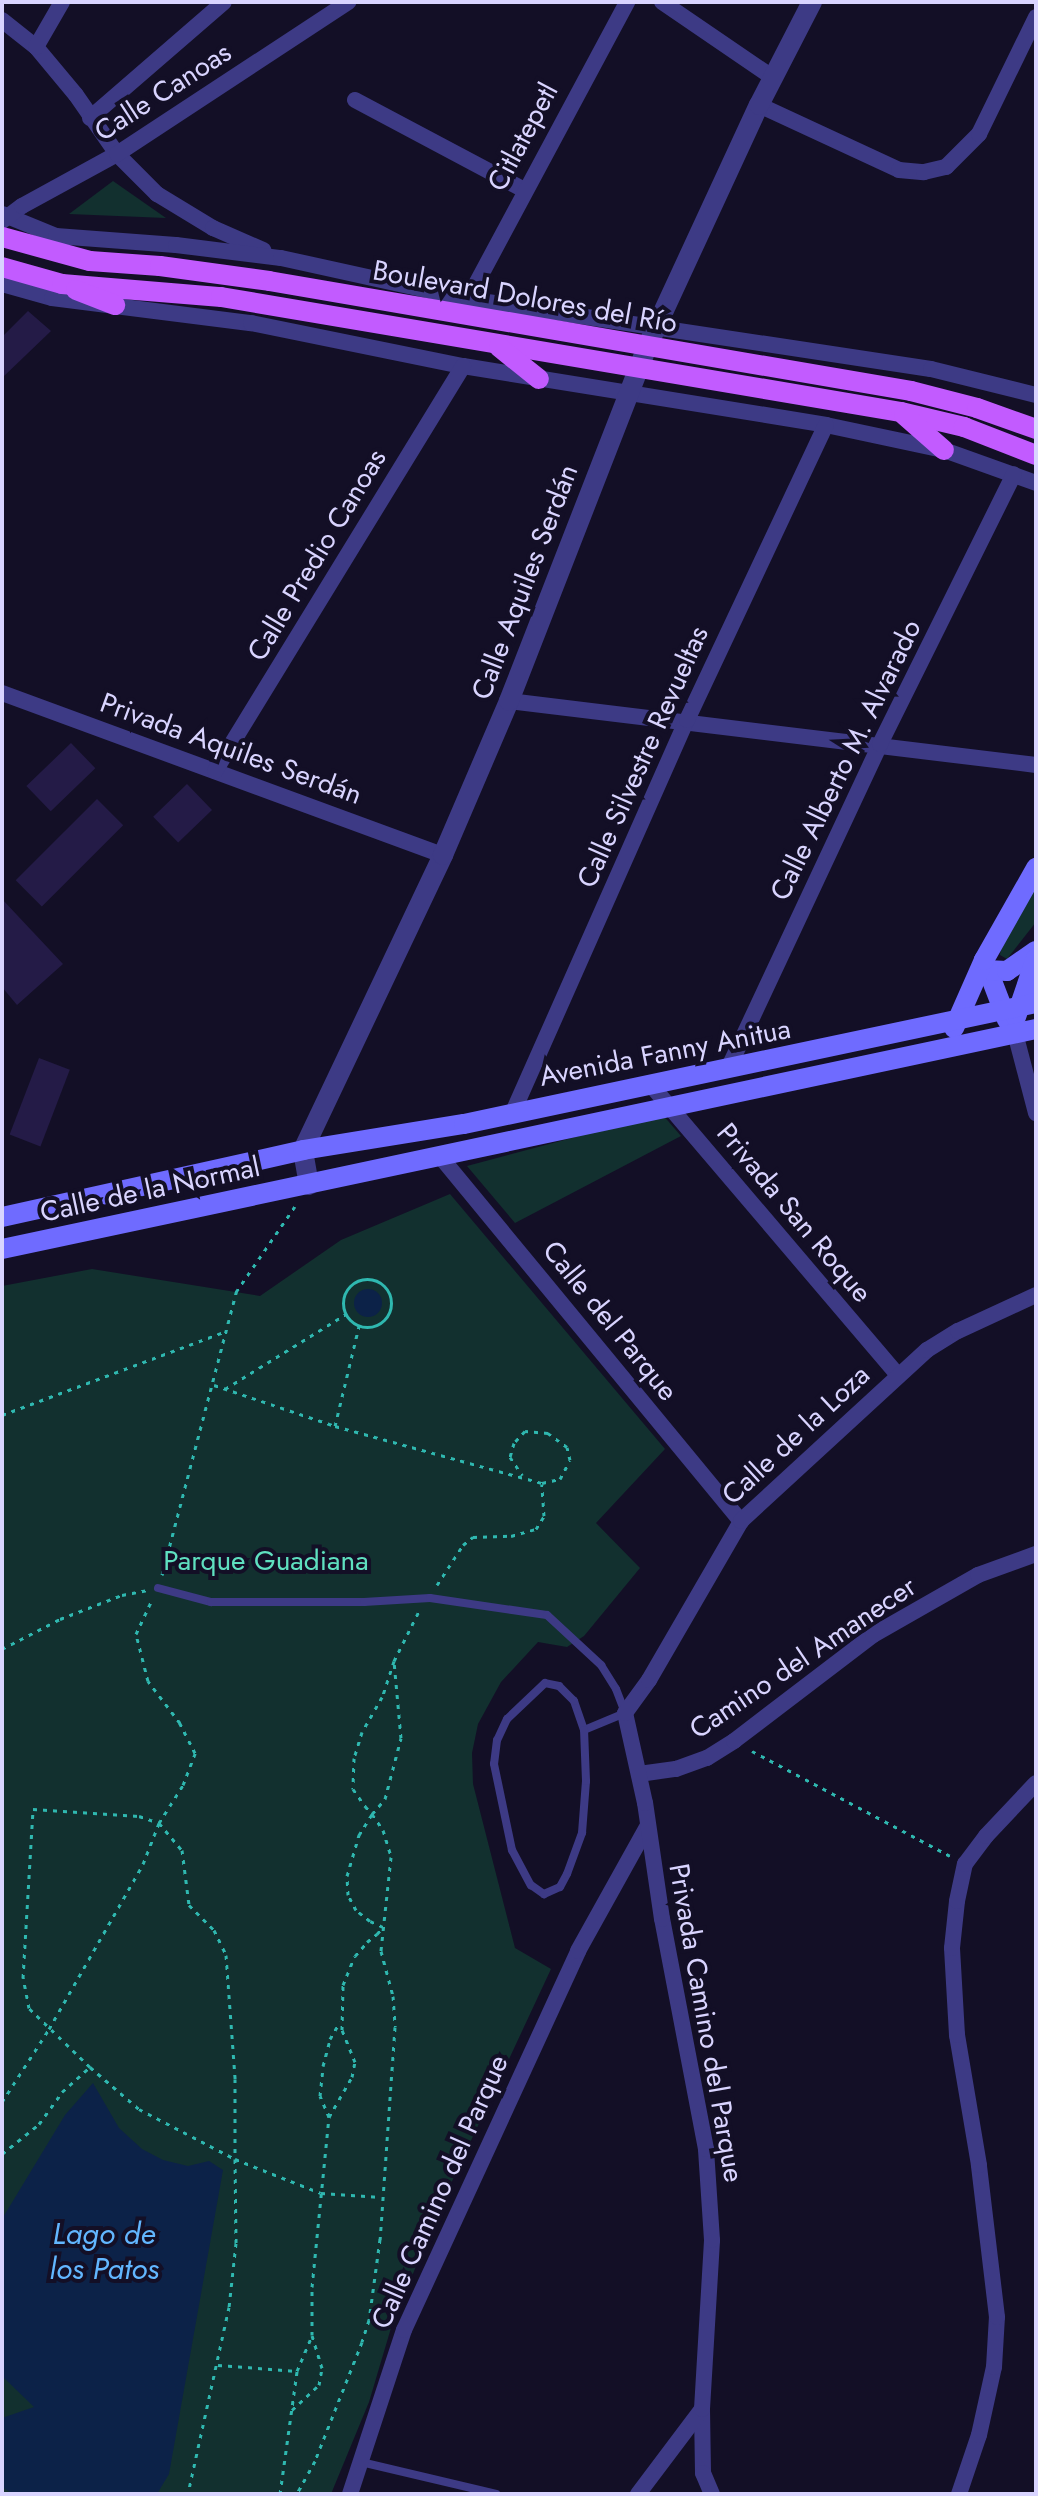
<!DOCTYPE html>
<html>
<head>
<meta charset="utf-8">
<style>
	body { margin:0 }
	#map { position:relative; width:1038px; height:2496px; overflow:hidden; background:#130f26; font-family:Jost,sans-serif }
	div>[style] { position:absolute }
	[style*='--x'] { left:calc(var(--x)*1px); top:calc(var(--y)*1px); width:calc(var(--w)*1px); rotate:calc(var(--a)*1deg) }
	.green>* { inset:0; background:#12302f }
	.water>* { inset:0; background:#0c2248 }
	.round { border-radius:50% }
	.building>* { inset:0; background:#241b47; transform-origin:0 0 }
	.path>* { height:3px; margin-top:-1.5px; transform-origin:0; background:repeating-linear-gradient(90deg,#2fb8b0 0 4px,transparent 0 10px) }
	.path>.ring { margin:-1.5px; padding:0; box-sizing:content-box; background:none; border:3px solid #2fb8b0; border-radius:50% }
	.service>* { height:8px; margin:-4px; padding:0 4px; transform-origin:4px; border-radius:4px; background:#3d3a85 }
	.minor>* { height:16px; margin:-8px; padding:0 8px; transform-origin:8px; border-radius:8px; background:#3d3a85 }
	.tertiary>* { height:20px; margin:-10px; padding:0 10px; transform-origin:10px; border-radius:10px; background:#3d3a85 }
	.secondary>* { height:20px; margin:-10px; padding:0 10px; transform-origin:10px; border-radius:10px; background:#6f6bff }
	.primary>* { height:20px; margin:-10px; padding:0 10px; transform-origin:10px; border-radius:10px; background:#c25bff }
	span { translate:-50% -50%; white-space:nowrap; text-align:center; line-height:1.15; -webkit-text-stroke:8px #130f26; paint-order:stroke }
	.street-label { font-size:28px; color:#d9d4ff }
	.park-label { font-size:28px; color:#5fe0c0 }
	.water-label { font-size:30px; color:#62b6ff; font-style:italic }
	.frame { position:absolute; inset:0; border:4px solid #d9d4ff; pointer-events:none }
</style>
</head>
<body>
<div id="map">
	<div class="green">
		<i style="clip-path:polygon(113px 181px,166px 218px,69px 214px)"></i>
		<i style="clip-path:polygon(1036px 881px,1036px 922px,1007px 959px,1000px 955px,1001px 947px)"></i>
		<i style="clip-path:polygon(662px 1114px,681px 1136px,515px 1223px,467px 1166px)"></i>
		<i style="clip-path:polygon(450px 1194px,665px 1449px,596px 1523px,640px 1568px,584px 1636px,567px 1647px,538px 1642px,501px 1682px,478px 1724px,472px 1753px,473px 1784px,515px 1948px,551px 1969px,440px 2207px,391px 2328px,369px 2402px,331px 2494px,2px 2494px,2px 1286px,92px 1269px,260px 1296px,341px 1240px)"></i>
	</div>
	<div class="water">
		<i class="round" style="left:354px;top:1289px;width:28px;height:28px"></i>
		<i style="clip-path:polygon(93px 2083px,119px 2128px,142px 2149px,163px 2160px,188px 2166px,209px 2161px,223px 2170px,169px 2474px,157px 2494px,13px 2494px,2px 2487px,2px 2418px,34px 2407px,2px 2376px,2px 2219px,65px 2115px)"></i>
	</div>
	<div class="building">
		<i style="clip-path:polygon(28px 311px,51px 331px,2px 378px,2px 337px)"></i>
		<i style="left:71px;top:743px;width:35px;height:62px;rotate:46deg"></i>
		<i style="left:187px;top:784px;width:36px;height:47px;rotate:46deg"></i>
		<i style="left:97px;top:799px;width:37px;height:115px;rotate:45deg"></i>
		<i style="clip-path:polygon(2px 899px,63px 964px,17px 1005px,2px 987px)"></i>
		<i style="left:39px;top:1058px;width:33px;height:82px;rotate:21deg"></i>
	</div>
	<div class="path">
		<i class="ring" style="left:343px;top:1279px;width:45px;height:45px"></i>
		<i style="--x:214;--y:1385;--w:128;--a:18.7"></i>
		<i style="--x:335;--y:1426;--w:215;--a:15.4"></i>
		<i style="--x:542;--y:1483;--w:18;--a:-13"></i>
		<i style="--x:560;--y:1479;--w:21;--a:-62"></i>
		<i style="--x:570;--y:1460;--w:13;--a:-103"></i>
		<i style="--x:567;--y:1447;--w:24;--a:-144"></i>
		<i style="--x:548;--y:1433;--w:23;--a:-175"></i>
		<i style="--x:525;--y:1431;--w:16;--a:133"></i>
		<i style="--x:514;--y:1443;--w:15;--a:106"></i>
		<i style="--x:510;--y:1457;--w:22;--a:56"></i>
		<i style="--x:225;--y:1389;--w:142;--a:-31.8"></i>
		<i style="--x:2;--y:1415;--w:240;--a:-20.5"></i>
		<i style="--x:335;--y:1426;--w:103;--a:-76.5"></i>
		<i style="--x:162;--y:1575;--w:293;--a:-75.3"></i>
		<i style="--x:236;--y:1292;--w:104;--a:-55.5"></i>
		<i style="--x:437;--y:1585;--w:48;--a:-57"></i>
		<i style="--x:463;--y:1545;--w:13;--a:-39"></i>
		<i style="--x:473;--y:1537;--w:38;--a:-2"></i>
		<i style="--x:511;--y:1536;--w:26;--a:-16"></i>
		<i style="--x:536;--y:1529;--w:15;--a:-58"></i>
		<i style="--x:544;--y:1516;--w:32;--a:-94"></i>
		<i style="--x:2;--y:1649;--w:65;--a:-27.3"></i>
		<i style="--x:60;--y:1619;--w:66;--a:-21.2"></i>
		<i style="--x:122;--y:1595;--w:25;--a:-11"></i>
		<i style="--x:394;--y:1661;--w:56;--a:-63.4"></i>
		<i style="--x:752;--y:1751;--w:224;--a:27.9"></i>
		<i style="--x:90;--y:2067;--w:85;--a:-136"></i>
		<i style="--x:29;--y:2008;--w:31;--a:-101"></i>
		<i style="--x:23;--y:1978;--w:169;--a:-86.6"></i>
		<i style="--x:33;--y:1809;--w:106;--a:3.8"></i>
		<i style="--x:139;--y:1816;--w:21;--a:19"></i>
		<i style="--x:159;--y:1823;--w:35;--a:50"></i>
		<i style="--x:182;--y:1850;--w:55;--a:82.7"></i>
		<i style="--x:189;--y:1905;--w:35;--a:45"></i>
		<i style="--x:214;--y:1930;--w:28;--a:64"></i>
		<i style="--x:226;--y:1955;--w:124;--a:85.8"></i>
		<i style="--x:235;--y:2079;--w:80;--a:90"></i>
		<i style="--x:235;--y:2159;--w:92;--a:21.6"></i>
		<i style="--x:321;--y:2193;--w:60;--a:3.8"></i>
		<i style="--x:2;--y:2102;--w:87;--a:-57.2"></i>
		<i style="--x:49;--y:2029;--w:190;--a:-60.3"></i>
		<i style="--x:143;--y:1864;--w:44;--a:-68.7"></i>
		<i style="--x:159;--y:1823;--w:45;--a:-57.7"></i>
		<i style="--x:183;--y:1785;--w:34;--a:-69"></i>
		<i style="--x:195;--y:1753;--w:34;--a:-117"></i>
		<i style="--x:180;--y:1723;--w:53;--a:-127.3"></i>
		<i style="--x:148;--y:1681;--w:49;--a:-104.3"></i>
		<i style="--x:136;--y:1634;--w:38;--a:-65"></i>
		<i style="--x:329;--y:2117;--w:23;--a:-113"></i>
		<i style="--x:320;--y:2096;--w:30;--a:-84"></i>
		<i style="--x:323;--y:2066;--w:28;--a:-75"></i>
		<i style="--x:330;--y:2039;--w:20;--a:-60"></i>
		<i style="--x:2;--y:2154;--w:48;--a:-39"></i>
		<i style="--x:39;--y:2124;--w:39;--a:-54"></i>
		<i style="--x:62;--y:2092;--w:38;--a:-42"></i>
		<i style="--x:90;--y:2067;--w:65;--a:40.6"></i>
		<i style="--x:139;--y:2109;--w:108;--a:27.5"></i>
		<i style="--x:235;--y:2159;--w:84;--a:89.3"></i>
		<i style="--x:236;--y:2243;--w:64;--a:96.2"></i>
		<i style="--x:229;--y:2307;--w:191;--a:102.4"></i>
		<i style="--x:218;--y:2365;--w:79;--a:4.3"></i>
		<i style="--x:292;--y:2410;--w:37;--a:-43"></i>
		<i style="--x:319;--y:2385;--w:17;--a:-80"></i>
		<i style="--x:322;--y:2368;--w:34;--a:-107"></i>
		<i style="--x:280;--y:2494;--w:124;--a:-82.1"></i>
		<i style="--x:297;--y:2371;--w:39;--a:-67"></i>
		<i style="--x:312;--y:2335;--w:48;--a:-90"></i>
		<i style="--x:312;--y:2287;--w:171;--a:-84.3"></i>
		<i style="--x:329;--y:2117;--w:46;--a:-60.1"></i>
		<i style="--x:352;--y:2077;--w:15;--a:-79"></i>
		<i style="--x:355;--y:2062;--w:35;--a:-112"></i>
		<i style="--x:342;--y:2030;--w:45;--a:-88.7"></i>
		<i style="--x:343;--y:1985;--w:31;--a:-68"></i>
		<i style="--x:355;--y:1956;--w:18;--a:-49"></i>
		<i style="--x:367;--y:1942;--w:13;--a:-39"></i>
		<i style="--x:377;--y:1934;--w:9;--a:-49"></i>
		<i style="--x:383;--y:1927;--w:14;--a:-155"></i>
		<i style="--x:370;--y:1921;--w:18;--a:-142"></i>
		<i style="--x:356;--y:1910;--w:17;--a:-118"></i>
		<i style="--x:348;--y:1895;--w:19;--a:-93"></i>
		<i style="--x:347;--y:1876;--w:43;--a:-73.7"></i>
		<i style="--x:359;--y:1835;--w:25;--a:-58"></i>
		<i style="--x:372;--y:1814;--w:20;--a:-49"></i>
		<i style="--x:385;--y:1799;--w:63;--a:-75.3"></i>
		<i style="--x:401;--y:1738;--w:77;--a:-95.2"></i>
		<i style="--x:394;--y:1661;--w:38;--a:108"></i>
		<i style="--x:382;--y:1697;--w:40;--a:119.7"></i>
		<i style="--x:362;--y:1732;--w:27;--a:107"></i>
		<i style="--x:354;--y:1758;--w:31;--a:92"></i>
		<i style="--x:353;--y:1789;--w:21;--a:55"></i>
		<i style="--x:365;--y:1806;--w:11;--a:49"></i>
		<i style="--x:372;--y:1814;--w:19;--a:55"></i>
		<i style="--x:383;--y:1830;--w:28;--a:73"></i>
		<i style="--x:391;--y:1857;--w:95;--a:96.1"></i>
		<i style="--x:381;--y:1951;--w:47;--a:75.1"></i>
		<i style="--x:393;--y:1996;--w:31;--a:86"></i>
		<i style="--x:395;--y:2027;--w:213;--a:94"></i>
		<i style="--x:380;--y:2239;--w:82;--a:97.7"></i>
		<i style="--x:369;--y:2320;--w:23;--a:108"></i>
		<i style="--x:362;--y:2342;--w:128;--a:111.6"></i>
		<i style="--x:315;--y:2461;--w:38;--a:119"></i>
	</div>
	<div class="service">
		<i style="--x:158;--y:1588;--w:55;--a:14.8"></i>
		<i style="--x:211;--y:1602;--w:153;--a:0"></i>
		<i style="--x:364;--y:1602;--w:66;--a:-3.5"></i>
		<i style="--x:430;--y:1598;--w:118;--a:8.3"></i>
		<i style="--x:547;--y:1615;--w:74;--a:42.8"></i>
		<i style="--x:601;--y:1665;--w:28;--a:58"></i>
		<i style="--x:616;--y:1689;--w:26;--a:69"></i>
		<i style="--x:625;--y:1713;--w:44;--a:157.5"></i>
		<i style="--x:584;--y:1730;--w:31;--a:-109"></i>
		<i style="--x:574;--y:1701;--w:21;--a:-135"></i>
		<i style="--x:559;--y:1686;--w:14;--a:-168"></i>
		<i style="--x:545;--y:1683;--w:52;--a:136.5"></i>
		<i style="--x:507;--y:1719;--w:23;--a:115"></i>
		<i style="--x:497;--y:1740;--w:24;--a:97"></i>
		<i style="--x:494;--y:1764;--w:88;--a:78.2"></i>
		<i style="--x:512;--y:1850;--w:40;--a:62"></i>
		<i style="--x:531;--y:1885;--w:16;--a:35"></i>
		<i style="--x:544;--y:1894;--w:17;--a:-24"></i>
		<i style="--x:560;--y:1887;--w:15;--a:-62"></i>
		<i style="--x:567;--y:1874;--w:44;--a:-69.9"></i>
		<i style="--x:582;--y:1833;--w:52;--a:-85.6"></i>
		<i style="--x:586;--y:1781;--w:51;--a:-92.2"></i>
		<i style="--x:361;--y:2462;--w:139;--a:13.3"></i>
	</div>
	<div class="minor">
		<i style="--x:662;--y:2;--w:133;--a:34.3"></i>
		<i style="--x:2;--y:20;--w:43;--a:38.5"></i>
		<i style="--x:36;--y:47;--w:62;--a:50.2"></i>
		<i style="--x:76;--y:95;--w:72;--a:55.2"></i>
		<i style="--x:117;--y:154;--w:57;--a:45"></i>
		<i style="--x:157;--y:194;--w:66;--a:31.3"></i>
		<i style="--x:213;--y:228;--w:55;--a:23.7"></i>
		<i style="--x:36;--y:47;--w:52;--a:-60"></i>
		<i style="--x:355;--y:100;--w:191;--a:28"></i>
		<i style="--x:759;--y:105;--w:154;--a:24.9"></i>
		<i style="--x:899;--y:170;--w:25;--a:5"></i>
		<i style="--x:924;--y:172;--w:23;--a:-13"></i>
		<i style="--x:946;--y:167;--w:47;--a:-45"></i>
		<i style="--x:979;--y:134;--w:130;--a:-64"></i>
		<i style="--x:90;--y:118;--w:177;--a:-40.9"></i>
		<i style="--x:2;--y:214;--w:58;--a:22.2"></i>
		<i style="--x:56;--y:236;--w:120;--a:4.3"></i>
		<i style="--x:176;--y:245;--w:106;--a:7.1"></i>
		<i style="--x:281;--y:258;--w:191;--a:12.4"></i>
		<i style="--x:468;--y:299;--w:468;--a:8.6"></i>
		<i style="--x:931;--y:369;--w:108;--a:13.9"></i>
		<i style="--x:2;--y:221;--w:25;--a:-37"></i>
		<i style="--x:22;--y:206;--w:108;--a:-28.7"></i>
		<i style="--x:117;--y:154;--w:277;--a:-33.3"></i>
		<i style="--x:2;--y:284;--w:52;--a:15.6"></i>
		<i style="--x:52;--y:298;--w:201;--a:7.2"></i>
		<i style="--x:251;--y:323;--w:216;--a:11.5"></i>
		<i style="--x:463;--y:366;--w:368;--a:9.2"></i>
		<i style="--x:826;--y:425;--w:121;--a:12"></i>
		<i style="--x:944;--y:450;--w:98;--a:19.7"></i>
		<i style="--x:468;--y:299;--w:337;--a:-61.8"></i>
		<i style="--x:2;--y:693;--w:470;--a:20.2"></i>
		<i style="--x:509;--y:701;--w:531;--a:6.92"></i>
		<i style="--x:215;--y:771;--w:475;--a:-58.5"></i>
		<i style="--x:1015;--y:1033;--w:83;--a:75.3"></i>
		<i style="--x:728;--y:1069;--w:359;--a:-64.9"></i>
		<i style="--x:880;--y:744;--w:301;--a:-63.6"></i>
		<i style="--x:651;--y:1085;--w:381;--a:49.6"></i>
		<i style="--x:513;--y:1112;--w:429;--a:-66.1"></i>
		<i style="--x:687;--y:720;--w:326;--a:-64.8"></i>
		<i style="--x:439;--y:1155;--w:475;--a:50.5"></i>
		<i style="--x:639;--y:1774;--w:37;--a:-8"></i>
		<i style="--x:676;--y:1769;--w:33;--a:-20"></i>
		<i style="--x:707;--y:1758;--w:32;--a:-32"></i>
		<i style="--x:734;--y:1741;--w:175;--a:-37.3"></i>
		<i style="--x:873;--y:1635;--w:121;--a:-29.7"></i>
		<i style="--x:978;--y:1575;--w:62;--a:-19.9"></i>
		<i style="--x:702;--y:2409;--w:64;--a:89.1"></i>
		<i style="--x:703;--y:2473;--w:23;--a:67"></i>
		<i style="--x:350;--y:2494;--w:173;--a:-71.8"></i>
		<i style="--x:404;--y:2330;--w:417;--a:-65.3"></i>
		<i style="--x:578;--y:1951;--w:142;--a:-60.9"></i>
		<i style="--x:638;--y:2494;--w:106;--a:-53"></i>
		<i style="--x:702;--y:2409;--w:169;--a:-86.6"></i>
		<i style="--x:712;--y:2240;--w:91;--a:-93.8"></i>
		<i style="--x:706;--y:2149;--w:234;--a:-100.8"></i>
		<i style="--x:662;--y:1919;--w:117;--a:-98.3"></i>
		<i style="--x:645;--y:1803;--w:92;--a:-102.5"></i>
		<i style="--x:625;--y:1713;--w:41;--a:-54"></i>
		<i style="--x:649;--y:1680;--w:184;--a:-59.9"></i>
		<i style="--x:741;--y:1521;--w:253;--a:-42.6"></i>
		<i style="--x:927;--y:1350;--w:36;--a:-32"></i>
		<i style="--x:958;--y:1331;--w:86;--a:-24.8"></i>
		<i style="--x:959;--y:2494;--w:62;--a:-71.3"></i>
		<i style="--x:979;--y:2435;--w:70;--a:-77.6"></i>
		<i style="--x:994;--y:2367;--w:50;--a:-86.6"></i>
		<i style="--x:997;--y:2317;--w:153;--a:-96.8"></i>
		<i style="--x:979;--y:2165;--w:132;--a:-99.6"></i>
		<i style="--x:957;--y:2035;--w:87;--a:-93.3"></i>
		<i style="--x:952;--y:1948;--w:47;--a:-83.9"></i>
		<i style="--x:957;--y:1901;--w:38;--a:-78"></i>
		<i style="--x:965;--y:1864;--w:35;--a:-53"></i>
		<i style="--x:986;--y:1836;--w:73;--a:-46.7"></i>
	</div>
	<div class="tertiary">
		<i style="--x:309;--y:1185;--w:36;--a:-100"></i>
		<i style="--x:303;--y:1150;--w:327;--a:-64.6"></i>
		<i style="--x:443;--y:855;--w:168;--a:-66.8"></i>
		<i style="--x:509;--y:701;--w:380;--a:-68.7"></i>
		<i style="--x:647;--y:347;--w:267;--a:-65.2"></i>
		<i style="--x:759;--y:105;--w:116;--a:-62.8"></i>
	</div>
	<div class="secondary">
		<i style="--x:984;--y:960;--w:64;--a:69"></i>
		<i style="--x:986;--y:970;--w:21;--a:3"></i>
		<i style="--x:1007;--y:971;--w:35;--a:-35"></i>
		<i style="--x:1016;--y:1017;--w:62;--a:-71.3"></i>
		<i style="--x:954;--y:1028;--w:74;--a:-66.2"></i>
		<i style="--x:984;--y:960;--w:106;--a:-60.5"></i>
		<i style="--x:2;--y:1217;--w:308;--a:-12.5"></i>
		<i style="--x:303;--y:1150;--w:163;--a:-9.2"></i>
		<i style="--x:464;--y:1124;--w:585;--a:-11.94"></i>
		<i style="--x:2;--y:1249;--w:1057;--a:-12.01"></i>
	</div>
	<div class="primary">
		<i style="--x:2;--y:237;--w:91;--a:15.3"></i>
		<i style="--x:90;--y:261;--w:70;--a:4.1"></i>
		<i style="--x:160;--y:266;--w:110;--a:7.8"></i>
		<i style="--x:269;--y:281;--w:651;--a:9.72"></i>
		<i style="--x:911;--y:391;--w:68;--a:14.4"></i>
		<i style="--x:977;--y:408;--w:63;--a:19.6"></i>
		<i style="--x:2;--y:267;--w:62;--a:15.8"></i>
		<i style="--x:62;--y:284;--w:160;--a:4.7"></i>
		<i style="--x:221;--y:297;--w:690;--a:9.6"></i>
		<i style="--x:901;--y:412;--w:65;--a:13.4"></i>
		<i style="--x:964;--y:427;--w:77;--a:21.3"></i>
		<i style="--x:76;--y:290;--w:42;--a:21"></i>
		<i style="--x:499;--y:347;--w:51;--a:38.7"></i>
		<i style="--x:904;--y:415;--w:53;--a:41.2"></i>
	</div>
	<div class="street-label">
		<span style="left:163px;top:92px;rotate:-33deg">Calle Canoas</span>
		<span style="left:523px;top:137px;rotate:-62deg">Citlatepetl</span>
		<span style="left:525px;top:297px;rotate:10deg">Boulevard Dolores del Río</span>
		<span style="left:317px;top:555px;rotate:-59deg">Calle Predio Canoas</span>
		<span style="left:525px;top:582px;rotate:-69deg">Calle Aquiles Serdán</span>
		<span style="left:231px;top:749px;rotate:20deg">Privada Aquiles Serdán</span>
		<span style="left:643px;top:757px;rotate:-66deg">Calle Silvestre Revueltas</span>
		<span style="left:846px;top:760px;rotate:-64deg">Calle Alberto M. Alvarado</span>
		<span style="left:665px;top:1053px;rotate:-11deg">Avenida Fanny Anitua</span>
		<span style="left:150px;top:1190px;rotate:-12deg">Calle de la Normal</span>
		<span style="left:794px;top:1213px;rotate:50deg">Privada San Roque</span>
		<span style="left:610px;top:1321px;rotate:51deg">Calle del Parque</span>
		<span style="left:796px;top:1435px;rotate:-43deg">Calle de la Loza</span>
		<span style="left:803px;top:1658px;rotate:-34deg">Camino del Amanecer</span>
		<span style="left:706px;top:2023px;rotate:80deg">Privada Camino del Parque</span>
		<span style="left:440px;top:2192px;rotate:-66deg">Calle Camino del Parque</span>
	</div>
	<div class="park-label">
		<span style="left:266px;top:1561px">Parque Guadiana</span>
	</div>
	<div class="water-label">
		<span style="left:104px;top:2251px">Lago de<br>los Patos</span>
	</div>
	<div class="frame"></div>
</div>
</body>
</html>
